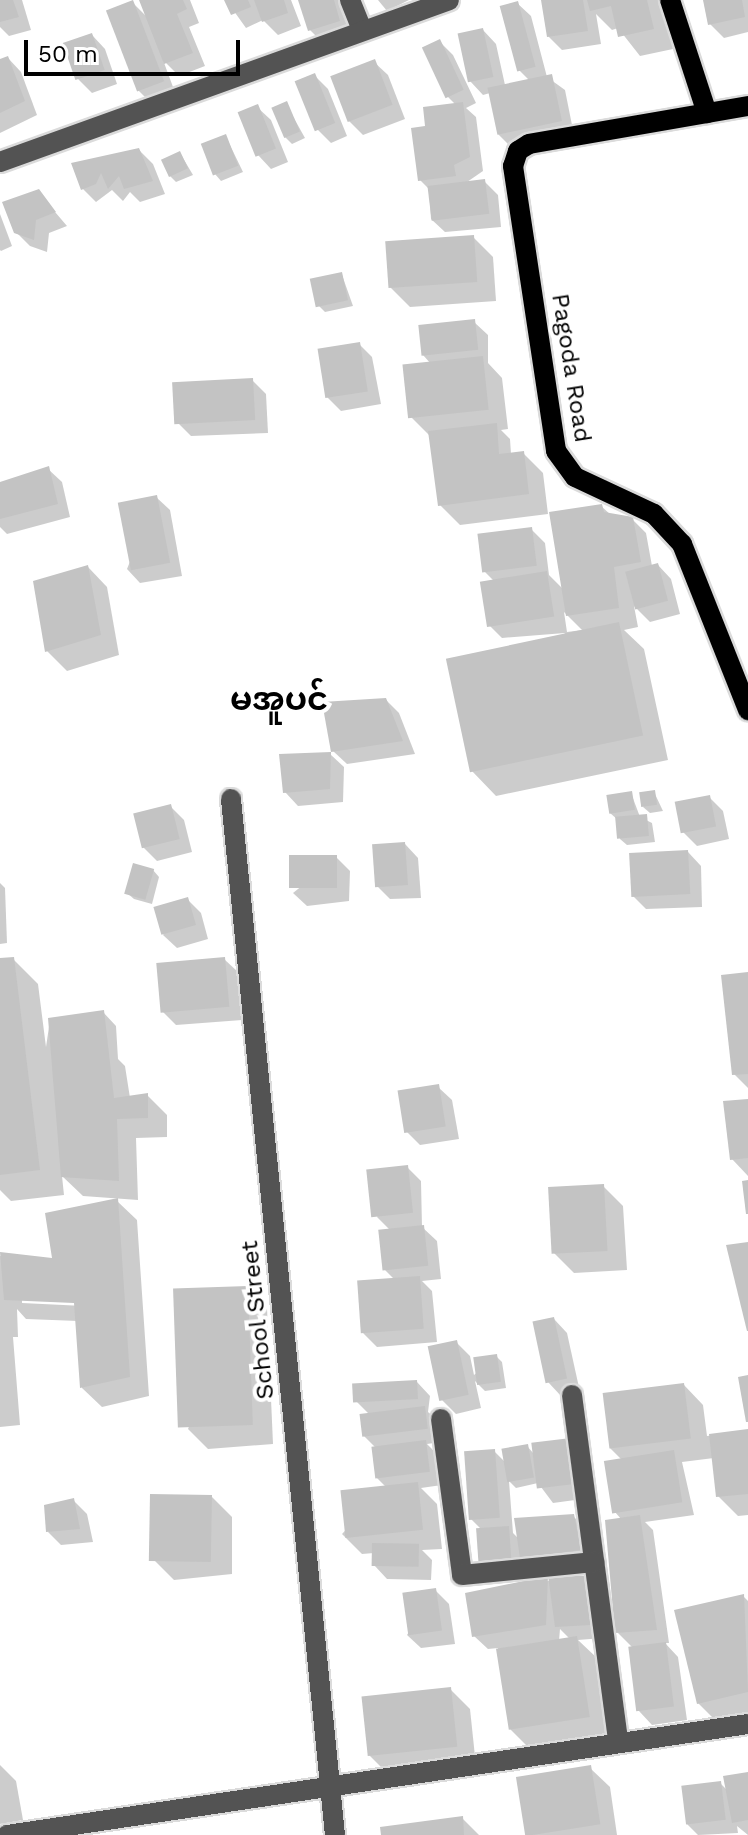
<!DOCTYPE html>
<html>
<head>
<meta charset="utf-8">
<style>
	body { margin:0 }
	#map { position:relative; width:748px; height:1835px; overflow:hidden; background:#fff; font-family:"Work Sans","Noto Sans Myanmar",sans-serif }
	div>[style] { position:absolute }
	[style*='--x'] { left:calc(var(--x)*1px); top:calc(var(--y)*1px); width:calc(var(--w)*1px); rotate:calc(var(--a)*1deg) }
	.shadow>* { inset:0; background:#0003 }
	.building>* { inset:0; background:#c3c3c3; transform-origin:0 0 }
	.roads { filter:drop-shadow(2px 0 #dbdbdb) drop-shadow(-2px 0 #dbdbdb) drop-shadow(0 2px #dbdbdb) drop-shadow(0 -2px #dbdbdb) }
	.minor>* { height:20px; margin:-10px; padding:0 10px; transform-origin:10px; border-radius:10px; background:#535353 }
	.major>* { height:20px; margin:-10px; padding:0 10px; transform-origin:10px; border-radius:10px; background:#000 }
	span { translate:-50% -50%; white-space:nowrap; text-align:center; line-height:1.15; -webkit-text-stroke:8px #fff; paint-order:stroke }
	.street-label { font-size:24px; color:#000 }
	.district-label { font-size:32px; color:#000; font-weight:700 }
	.scale { position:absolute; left:24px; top:40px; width:216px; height:36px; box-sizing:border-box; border:4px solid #000; border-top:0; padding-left:10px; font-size:24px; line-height:28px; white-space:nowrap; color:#000; -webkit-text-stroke:6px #fff; paint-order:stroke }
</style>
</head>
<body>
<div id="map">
	<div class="shadow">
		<i style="clip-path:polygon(0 0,22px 0,31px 30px,9px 36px,0 27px)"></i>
		<i style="clip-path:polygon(141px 0,190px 0,199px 23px,189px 27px,205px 66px,179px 76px,163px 60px,176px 95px,152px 104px,138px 90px,133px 3px,148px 18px)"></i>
		<i style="clip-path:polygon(226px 0,291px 0,301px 26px,278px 35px,263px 20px,246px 28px)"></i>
		<i style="clip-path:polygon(300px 0,342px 0,353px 34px,323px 43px,310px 30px)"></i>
		<i style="clip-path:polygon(378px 0,409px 0,387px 11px)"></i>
		<i style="clip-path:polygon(543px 0,661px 0,673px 49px,640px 56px,618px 28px,612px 30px,596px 14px,601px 44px,562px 50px,548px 36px)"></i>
		<i style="clip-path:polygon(705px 0,748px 0,748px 32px,724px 38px,710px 24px)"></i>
		<i style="clip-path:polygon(517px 3px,531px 16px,547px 77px,565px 90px,574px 135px,512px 148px,498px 134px,490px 93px,483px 95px,470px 81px,483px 30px,496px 44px,505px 85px,529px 80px,519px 70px)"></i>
		<i style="clip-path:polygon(92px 35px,105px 49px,117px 84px,92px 93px,78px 79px)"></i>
		<i style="clip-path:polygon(439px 41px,453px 55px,476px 103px,466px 108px,476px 117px,483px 171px,467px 182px,484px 181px,498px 195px,501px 227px,445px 232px,431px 219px,429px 189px,420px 180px,428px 128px,456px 105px,448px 97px)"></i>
		<i style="clip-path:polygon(8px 58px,21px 72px,37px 115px,0 133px,0 62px)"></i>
		<i style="clip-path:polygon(374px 62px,388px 75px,405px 119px,363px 135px,349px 121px)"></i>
		<i style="clip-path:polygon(314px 75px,328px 89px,347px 136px,331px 143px,317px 129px)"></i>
		<i style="clip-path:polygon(286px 104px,305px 138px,292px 144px,285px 137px)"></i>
		<i style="clip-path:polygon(257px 107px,271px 120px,288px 162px,271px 169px,258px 155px)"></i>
		<i style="clip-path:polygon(226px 137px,243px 172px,221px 181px,215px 174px)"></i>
		<i style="clip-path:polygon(139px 150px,153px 164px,165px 194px,140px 202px,130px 192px,123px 201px,112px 190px,96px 202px,83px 189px,74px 165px)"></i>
		<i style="clip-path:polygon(180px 153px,193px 175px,176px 182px,170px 176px)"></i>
		<i style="clip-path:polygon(38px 192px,67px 226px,49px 233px,47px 252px,30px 246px,15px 231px)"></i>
		<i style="clip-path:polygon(0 214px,12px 246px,1px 251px,0 250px)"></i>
		<i style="clip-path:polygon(473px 237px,493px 257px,496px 301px,410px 307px,390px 287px)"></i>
		<i style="clip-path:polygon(342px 275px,353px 306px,325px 312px,319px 306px)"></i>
		<i style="clip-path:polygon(474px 322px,488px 335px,488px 363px,502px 378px,508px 429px,501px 430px,510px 439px,511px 454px,523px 453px,543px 473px,548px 514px,460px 525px,440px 505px,431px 437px,411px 417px,431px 364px,423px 355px)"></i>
		<i style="clip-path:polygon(359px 344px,372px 357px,381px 404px,341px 411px,327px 397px)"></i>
		<i style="clip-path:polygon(252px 380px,266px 394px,268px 433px,191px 436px,177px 422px)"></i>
		<i style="clip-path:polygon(48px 469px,62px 482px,70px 517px,7px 534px,0 527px,0 484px)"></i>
		<i style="clip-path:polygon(156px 497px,170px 510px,182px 576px,140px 583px,127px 569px)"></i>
		<i style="clip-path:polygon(evenodd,601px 506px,611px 515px,632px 519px,646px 533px,652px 566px,658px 565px,671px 579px,680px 614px,650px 622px,634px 606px,638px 627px,624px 630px,644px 649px,668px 760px,496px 796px,471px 770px,565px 633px,502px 638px,488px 624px,494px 581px,484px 571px,531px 529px,545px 543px,549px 575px,564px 590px,601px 506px,564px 612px,582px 630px,567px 632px,564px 612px)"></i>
		<i style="clip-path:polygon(88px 567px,107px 587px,119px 655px,67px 671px,47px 651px)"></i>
		<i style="clip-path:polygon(386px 700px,399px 713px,415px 754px,347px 764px,333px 751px)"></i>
		<i style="clip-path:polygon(330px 754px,344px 767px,343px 802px,298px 806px,285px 792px)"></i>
		<i style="clip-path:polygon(654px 792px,663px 811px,650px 813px,643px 807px)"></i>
		<i style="clip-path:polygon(631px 793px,640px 817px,652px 823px,655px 842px,627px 845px,620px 839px,618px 820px,610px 813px)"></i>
		<i style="clip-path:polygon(709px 797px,723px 811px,729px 839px,697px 846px,683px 832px)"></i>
		<i style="clip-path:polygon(170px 806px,184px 820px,192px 852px,157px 861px,143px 847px)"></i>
		<i style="clip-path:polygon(405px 844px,418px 858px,421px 898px,390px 899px,376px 885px)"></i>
		<i style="clip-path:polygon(688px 852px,701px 866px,702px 907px,646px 909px,632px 895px)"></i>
		<i style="clip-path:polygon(337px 858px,350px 871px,349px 901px,307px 906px,293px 893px)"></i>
		<i style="clip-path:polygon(153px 870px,159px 877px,152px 904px,134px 899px,127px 893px)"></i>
		<i style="clip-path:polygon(0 883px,5px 888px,7px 943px,0 944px)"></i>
		<i style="clip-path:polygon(187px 899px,201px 913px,208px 939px,177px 948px,163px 935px)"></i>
		<i style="clip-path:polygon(13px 959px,38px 984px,46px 1047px,50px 1020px,103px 1012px,116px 1026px,118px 1059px,125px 1066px,130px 1098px,147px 1095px,167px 1115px,167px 1137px,136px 1138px,138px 1200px,83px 1196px,62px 1176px,64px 1195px,11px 1201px,0 1190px,0 960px)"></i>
		<i style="clip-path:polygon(224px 959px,238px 972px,242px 1020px,176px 1025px,163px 1012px)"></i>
		<i style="clip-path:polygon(748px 974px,748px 1088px,734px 1074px)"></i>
		<i style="clip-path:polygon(438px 1087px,452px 1100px,459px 1139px,420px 1145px,407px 1132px)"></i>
		<i style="clip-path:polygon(748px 1101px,748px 1176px,732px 1159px)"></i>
		<i style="clip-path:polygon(407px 1167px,421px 1181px,422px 1227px,437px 1241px,441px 1279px,422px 1281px,432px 1291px,437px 1342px,377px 1347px,363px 1333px,395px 1280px,385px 1270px,391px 1231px,377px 1217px)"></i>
		<i style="clip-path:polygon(603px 1186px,623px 1206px,627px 1270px,574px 1273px,554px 1253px)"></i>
		<i style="clip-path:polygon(evenodd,117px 1201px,137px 1220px,149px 1396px,102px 1407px,82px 1388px,78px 1321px,26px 1319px,17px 1309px,18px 1337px,13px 1337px,20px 1425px,0 1427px,0 1256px,54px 1261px,117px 1201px,22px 1298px,84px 1302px,84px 1306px,22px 1303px,22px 1298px)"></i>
		<i style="clip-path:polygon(247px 1288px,267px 1308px,273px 1444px,208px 1449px,188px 1429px)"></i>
		<i style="clip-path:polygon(554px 1319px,567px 1333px,580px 1392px,561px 1396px,548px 1382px)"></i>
		<i style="clip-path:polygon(456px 1342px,470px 1356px,474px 1375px,496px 1356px,502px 1362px,506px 1388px,485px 1391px,475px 1381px,481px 1408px,456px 1414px,442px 1400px)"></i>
		<i style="clip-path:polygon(417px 1382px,430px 1396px,428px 1412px,438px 1421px,441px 1442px,427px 1444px,439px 1456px,442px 1485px,421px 1488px,437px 1504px,442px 1549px,422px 1550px,432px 1560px,431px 1580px,387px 1579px,374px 1565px,374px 1553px,362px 1554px,342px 1534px,386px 1487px,376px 1477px,376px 1448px,364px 1436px,369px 1414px,355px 1400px)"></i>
		<i style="clip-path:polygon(684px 1385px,703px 1405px,707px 1436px,748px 1431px,748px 1515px,738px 1516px,718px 1496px,714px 1458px,682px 1462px,694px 1515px,645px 1522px,653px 1530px,669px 1643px,665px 1643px,678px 1657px,687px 1720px,652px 1725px,639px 1711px,633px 1648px,617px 1632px,622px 1520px,614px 1511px,622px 1460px,610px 1448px)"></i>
		<i style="clip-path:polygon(evenodd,527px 1446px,534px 1454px,533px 1446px,590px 1498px,553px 1503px,538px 1483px,516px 1488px,509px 1481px,513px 1533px,519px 1539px,573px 1516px,587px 1530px,593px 1563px,536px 1570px,523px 1558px,525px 1583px,584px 1578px,598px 1592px,603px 1638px,578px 1640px,597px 1658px,609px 1737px,530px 1749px,510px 1729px,498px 1648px,488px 1649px,474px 1636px,523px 1580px,495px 1583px,482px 1569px,482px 1530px,471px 1519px,494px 1451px,506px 1463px,527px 1446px,560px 1629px,570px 1639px,559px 1641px,560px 1629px)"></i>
		<i style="clip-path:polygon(212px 1497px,232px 1517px,232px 1574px,174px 1580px,154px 1560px)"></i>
		<i style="clip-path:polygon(73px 1500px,87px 1514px,93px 1542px,61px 1545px,48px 1532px)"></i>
		<i style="clip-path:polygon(435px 1590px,449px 1604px,455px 1644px,421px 1648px,407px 1635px)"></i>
		<i style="clip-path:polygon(743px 1596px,748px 1601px,748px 1716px,718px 1723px,698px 1703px)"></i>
		<i style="clip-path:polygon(450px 1689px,470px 1709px,476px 1766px,388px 1774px,368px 1754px)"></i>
		<i style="clip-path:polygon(0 1765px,16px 1781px,23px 1820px,0 1824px)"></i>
		<i style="clip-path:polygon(590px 1768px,610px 1787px,617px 1835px,528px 1835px)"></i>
		<i style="clip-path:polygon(748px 1774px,748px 1835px,737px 1826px,738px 1833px,698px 1835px,687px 1824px,720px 1783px,728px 1791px)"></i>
		<i style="clip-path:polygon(462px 1818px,479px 1835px,383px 1835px)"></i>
	</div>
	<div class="building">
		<i style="clip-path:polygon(0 0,13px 0,19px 17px,0 22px)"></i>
		<i style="left:133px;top:0;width:87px;height:29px;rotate:69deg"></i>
		<i style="clip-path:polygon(139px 0,183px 0,187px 9px,177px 14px,193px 53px,164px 64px)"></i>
		<i style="clip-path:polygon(224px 0,248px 0,251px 7px,231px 15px)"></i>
		<i style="clip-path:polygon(254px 0,284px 0,288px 13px,262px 22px)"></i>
		<i style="clip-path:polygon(298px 0,334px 0,340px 21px,308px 31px)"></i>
		<i style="clip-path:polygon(541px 0,583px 0,588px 31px,547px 37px)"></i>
		<i style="clip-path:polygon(587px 0,647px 0,654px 29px,618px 37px,611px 6px,590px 11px)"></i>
		<i style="clip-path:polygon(703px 0,742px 0,745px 17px,708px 25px)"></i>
		<i style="left:518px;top:1px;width:68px;height:19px;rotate:75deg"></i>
		<i style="left:483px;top:28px;width:50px;height:26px;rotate:78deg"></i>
		<i style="left:92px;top:33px;width:39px;height:31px;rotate:71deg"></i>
		<i style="left:440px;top:39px;width:56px;height:20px;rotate:65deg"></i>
		<i style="clip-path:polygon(8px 56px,25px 101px,0 113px,0 59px)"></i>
		<i style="left:375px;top:59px;width:49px;height:48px;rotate:69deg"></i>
		<i style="left:315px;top:73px;width:54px;height:22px;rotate:68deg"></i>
		<i style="left:552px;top:74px;width:48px;height:66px;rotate:78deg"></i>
		<i style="left:287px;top:101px;width:33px;height:17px;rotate:67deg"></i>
		<i style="clip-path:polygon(463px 102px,470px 157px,454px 165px,456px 176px,418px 181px,411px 128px,425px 126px,423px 107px)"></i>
		<i style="left:258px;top:104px;width:48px;height:22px;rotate:68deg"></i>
		<i style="left:226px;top:134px;width:34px;height:27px;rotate:69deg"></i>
		<i style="clip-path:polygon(139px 148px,153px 181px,124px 189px,119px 176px,108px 189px,101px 173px,96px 184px,81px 190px,71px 163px)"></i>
		<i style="left:180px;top:151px;width:19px;height:21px;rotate:65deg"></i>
		<i style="left:485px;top:179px;width:35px;height:58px;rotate:83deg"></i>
		<i style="clip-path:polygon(39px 189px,56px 212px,36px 220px,34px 240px,14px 233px,2px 202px)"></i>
		<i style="left:474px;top:235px;width:47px;height:89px;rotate:86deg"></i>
		<i style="left:342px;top:272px;width:29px;height:33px;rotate:78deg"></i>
		<i style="left:475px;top:319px;width:31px;height:57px;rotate:84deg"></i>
		<i style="left:360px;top:342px;width:50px;height:43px;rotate:81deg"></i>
		<i style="left:483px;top:356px;width:54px;height:81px;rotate:84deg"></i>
		<i style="left:253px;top:378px;width:42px;height:81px;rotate:87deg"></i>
		<i style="clip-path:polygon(497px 423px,499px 454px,524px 451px,529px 494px,438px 506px,428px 431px)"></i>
		<i style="clip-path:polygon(49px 466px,58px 504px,0 519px,0 482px)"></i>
		<i style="left:157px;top:495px;width:69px;height:40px;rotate:79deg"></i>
		<i style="clip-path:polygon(602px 504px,604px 512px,633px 517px,641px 562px,614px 567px,619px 608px,566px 616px,549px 512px)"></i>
		<i style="left:532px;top:527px;width:39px;height:55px;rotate:83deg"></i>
		<i style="left:658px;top:563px;width:39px;height:34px;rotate:75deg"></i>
		<i style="clip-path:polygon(88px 565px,101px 635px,45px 652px,33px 581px)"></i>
		<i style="left:547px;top:571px;width:46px;height:68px;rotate:81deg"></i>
		<i style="left:619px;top:622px;width:116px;height:177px;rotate:78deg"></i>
		<i style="clip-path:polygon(386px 698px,403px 741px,331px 752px,322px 702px)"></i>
		<i style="clip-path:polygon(331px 752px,330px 789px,283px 793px,279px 754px)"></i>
		<i style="left:655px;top:790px;width:15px;height:16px;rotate:82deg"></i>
		<i style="left:632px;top:791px;width:19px;height:26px;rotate:81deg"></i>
		<i style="left:710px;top:795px;width:32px;height:36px;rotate:79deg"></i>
		<i style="left:171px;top:804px;width:36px;height:39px;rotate:76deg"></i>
		<i style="left:647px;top:814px;width:22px;height:32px;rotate:85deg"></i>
		<i style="left:405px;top:842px;width:43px;height:33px;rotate:86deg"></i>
		<i style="left:688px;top:850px;width:44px;height:59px;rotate:87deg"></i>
		<i style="left:337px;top:855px;width:33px;height:48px;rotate:90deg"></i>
		<i style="left:133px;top:863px;width:22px;height:32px;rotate:16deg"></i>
		<i style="left:188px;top:897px;width:29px;height:36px;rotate:74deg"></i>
		<i style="clip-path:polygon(14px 957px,40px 1170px,0 1175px,0 958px)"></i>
		<i style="left:225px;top:957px;width:50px;height:69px;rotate:85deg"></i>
		<i style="clip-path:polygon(748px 972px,748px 1074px,732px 1075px,721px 975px)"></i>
		<i style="clip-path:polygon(104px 1010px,114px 1098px,148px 1093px,148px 1118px,117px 1119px,119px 1181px,61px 1177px,48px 1018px)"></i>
		<i style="left:439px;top:1084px;width:43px;height:42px;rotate:81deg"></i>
		<i style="clip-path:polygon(748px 1099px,748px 1158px,730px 1160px,723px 1101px)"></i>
		<i style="left:408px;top:1165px;width:48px;height:42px;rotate:84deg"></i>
		<i style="clip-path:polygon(748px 1180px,748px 1214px,746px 1214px,742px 1181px)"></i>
		<i style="left:604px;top:1184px;width:67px;height:56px;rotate:87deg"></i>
		<i style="clip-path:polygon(118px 1198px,130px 1377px,80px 1388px,74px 1303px,4px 1300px,0 1252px,52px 1258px,45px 1213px)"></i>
		<i style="left:424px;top:1225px;width:41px;height:46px;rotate:84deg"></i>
		<i style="clip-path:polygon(748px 1242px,748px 1331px,747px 1331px,726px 1245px)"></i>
		<i style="left:420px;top:1276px;width:53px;height:63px;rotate:86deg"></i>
		<i style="left:248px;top:1286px;width:139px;height:75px;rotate:88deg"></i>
		<i style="left:554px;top:1317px;width:63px;height:22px;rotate:78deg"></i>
		<i style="left:457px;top:1340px;width:56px;height:30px;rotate:78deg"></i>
		<i style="left:497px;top:1354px;width:28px;height:24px;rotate:82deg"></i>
		<i style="clip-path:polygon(748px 1375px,748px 1422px,746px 1422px,738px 1377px)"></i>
		<i style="left:417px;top:1380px;width:19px;height:65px;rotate:87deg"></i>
		<i style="left:684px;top:1383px;width:56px;height:82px;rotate:83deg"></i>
		<i style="left:425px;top:1406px;width:23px;height:66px;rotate:83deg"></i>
		<i style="clip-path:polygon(748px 1429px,748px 1494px,716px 1497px,709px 1434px)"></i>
		<i style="left:571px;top:1438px;width:46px;height:40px;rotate:83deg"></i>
		<i style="left:426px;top:1440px;width:32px;height:55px;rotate:83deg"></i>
		<i style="left:528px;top:1444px;width:34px;height:27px;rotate:80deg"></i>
		<i style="left:495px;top:1449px;width:69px;height:31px;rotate:86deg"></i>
		<i style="left:674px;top:1450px;width:53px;height:71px;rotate:81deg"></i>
		<i style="left:418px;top:1482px;width:48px;height:78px;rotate:84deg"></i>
		<i style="left:150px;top:1494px;width:62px;height:67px;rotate:1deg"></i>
		<i style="clip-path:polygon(74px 1498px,80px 1529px,46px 1532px,44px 1505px)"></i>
		<i style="clip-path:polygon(574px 1514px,581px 1550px,520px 1558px,514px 1518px)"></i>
		<i style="clip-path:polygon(640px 1515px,657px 1630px,615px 1633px,605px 1520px)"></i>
		<i style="left:509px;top:1526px;width:41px;height:33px;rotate:86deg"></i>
		<i style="left:372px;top:1543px;width:47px;height:23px;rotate:1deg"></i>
		<i style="clip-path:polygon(548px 1576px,546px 1625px,472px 1637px,465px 1593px)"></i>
		<i style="clip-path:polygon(548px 1576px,585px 1576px,591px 1625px,555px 1627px)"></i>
		<i style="left:436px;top:1588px;width:43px;height:34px;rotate:82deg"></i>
		<i style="clip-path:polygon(744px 1594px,748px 1692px,697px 1704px,674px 1610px)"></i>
		<i style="left:577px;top:1636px;width:82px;height:82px;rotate:81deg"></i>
		<i style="left:666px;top:1642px;width:65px;height:38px;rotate:83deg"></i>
		<i style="left:451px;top:1687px;width:60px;height:90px;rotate:84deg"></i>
		<i style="left:591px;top:1765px;width:60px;height:76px;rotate:81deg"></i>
		<i style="clip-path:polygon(748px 1772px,748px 1820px,732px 1823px,723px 1776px)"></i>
		<i style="left:721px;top:1781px;width:39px;height:40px;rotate:83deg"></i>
		<i style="clip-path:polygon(463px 1816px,464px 1835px,381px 1835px,380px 1827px)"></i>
	</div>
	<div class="roads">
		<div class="minor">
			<i style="--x:350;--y:0;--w:32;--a:68"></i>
			<i style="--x:0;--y:162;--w:477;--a:-19.8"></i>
			<i style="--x:231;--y:799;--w:1041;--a:84.27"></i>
			<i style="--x:572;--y:1395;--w:350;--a:82.4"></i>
			<i style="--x:441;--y:1419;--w:157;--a:82.3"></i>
			<i style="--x:462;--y:1575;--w:133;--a:-5.6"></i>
			<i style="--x:7;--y:1835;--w:749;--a:-8.52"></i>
		</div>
		<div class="major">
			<i style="--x:670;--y:0;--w:119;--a:71.9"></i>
			<i style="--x:748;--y:106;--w:222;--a:170.2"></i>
			<i style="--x:529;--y:144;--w:13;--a:148"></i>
			<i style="--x:518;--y:151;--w:16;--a:108"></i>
			<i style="--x:513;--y:166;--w:288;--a:81.4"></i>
			<i style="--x:556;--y:451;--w:32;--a:54"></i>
			<i style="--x:575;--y:477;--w:87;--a:25.1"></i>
			<i style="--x:654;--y:514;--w:41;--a:47"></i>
			<i style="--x:682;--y:544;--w:179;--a:68.3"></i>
		</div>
	</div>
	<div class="street-label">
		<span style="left:571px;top:368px;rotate:81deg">Pagoda Road</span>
		<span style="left:258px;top:1320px;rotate:-96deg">School Street</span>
	</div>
	<div class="district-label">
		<span style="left:279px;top:699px">မအူပင်</span>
	</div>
	<div class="scale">50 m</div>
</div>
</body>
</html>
